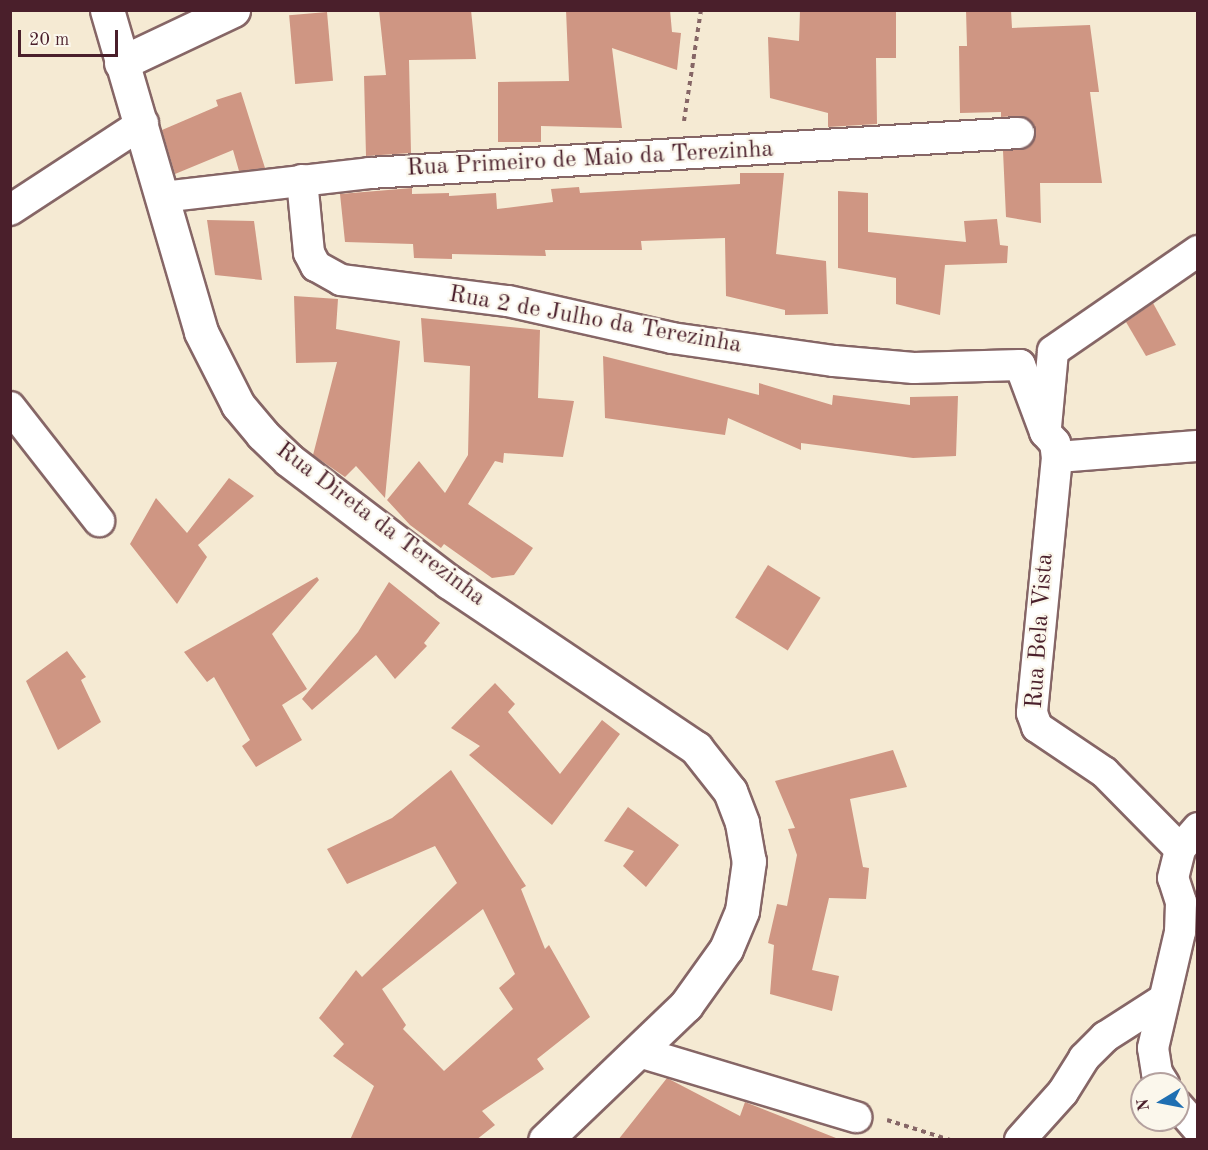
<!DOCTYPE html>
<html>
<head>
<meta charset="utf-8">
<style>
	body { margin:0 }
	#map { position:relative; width:1208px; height:1150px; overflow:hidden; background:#f5ead3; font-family:"Old Standard TT",serif }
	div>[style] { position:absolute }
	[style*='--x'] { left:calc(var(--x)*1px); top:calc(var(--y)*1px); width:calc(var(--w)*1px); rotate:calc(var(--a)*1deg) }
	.building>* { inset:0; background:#cf9683; transform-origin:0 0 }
	.path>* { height:4px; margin-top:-2px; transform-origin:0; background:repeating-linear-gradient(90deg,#866666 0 4.5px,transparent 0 9px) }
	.roads { filter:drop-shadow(2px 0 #866666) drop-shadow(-2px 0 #866666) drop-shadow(0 2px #866666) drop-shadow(0 -2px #866666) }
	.street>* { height:30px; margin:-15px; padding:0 15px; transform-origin:15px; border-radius:15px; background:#fff }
	.secondary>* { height:33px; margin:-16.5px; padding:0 16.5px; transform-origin:16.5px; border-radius:16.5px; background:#fff }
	span { translate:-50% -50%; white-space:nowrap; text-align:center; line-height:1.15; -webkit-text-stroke:4.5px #fbf7ec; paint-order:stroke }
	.street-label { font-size:24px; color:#4a1f2b }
	.frame { position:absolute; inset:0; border:12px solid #4a1f2b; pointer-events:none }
	.north { position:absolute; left:1130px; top:1072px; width:60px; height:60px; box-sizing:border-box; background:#fbf7ec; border:2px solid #b4a19f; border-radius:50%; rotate:260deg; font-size:16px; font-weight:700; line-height:24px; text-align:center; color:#4a1f2b }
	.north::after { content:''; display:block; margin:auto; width:21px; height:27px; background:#1f6fb2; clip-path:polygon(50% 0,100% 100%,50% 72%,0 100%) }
	.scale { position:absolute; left:18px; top:30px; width:100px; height:27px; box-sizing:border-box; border:3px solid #4a1f2b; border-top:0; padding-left:8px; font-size:18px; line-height:21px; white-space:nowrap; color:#4a1f2b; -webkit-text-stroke:4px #fbf7ec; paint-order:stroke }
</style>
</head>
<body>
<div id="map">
	<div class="building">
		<i style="clip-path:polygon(379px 10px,471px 10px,476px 59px,409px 60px,411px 153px,366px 156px,364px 76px,386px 75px)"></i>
		<i style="clip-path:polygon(566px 10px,670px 10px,672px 32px,681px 33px,677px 70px,612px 48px,622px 128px,541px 126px,541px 142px,498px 142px,498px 82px,569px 81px)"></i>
		<i style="clip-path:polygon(800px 10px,896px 10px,896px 58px,876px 58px,877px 124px,828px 127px,828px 113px,770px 98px,768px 37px,799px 41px)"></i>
		<i style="clip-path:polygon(966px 10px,1011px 10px,1012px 28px,1090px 25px,1099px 92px,1090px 92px,1102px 183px,1040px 183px,1041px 223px,1006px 217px,1003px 151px,1029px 147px,1036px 133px,1033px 123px,1019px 116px,1001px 117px,1001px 112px,960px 113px,959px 46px,967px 46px)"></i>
		<i style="left:327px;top:12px;width:69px;height:38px;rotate:85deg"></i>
		<i style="clip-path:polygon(241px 92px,265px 168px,239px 171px,233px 150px,175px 174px,162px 130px,218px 106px,216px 100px)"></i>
		<i style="clip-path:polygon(740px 173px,784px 173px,776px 254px,826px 261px,828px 314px,785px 315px,785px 310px,726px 296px,725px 238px,641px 241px,642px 250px,545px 250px,546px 256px,452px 254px,452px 259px,414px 258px,413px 244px,345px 242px,340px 194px,412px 188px,412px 194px,449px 193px,449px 196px,496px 193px,497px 209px,553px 202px,551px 189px,579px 187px,580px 193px,740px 184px)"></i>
		<i style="clip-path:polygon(838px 191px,868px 193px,868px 232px,966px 242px,964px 221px,997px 219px,1000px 245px,1008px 246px,1007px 263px,945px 265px,940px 315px,896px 304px,896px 278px,838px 268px)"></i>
		<i style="clip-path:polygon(207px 220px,254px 221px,262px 280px,215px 275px)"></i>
		<i style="clip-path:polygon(294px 296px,338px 299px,336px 329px,400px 341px,385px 498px,356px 466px,345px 477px,313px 455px,337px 362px,296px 363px)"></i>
		<i style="clip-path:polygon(1153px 303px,1176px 345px,1146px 356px,1126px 322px)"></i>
		<i style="clip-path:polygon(421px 318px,540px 330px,538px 398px,574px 401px,563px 457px,504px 453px,503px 463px,495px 461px,468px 504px,533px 548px,514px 575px,492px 578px,444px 544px,441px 548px,410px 525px,387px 500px,419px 461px,445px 493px,468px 455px,470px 366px,424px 362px)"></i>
		<i style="clip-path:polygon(603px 356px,759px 395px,759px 383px,832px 405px,833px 395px,910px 405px,910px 397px,958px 396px,956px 456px,913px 458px,801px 443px,801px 450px,728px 418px,725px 435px,605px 418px)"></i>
		<i style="clip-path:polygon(229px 478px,254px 496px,198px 545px,207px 557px,177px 604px,130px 544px,156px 498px,187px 533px)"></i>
		<i style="left:768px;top:565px;width:62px;height:62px;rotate:32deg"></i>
		<i style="clip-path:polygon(317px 577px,319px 580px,272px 634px,307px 689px,282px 705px,302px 740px,256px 767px,242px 746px,250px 740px,214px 677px,207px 682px,184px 652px)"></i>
		<i style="clip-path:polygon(389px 582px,440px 623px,424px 643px,427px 646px,395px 679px,376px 655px,312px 710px,302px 699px,358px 632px)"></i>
		<i style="clip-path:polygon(67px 651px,86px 677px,81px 680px,101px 722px,58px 750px,26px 681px)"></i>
		<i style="clip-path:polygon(495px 683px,515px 704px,508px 712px,560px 774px,602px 720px,620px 734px,552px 825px,469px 755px,480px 746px,451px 728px)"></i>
		<i style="clip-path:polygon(893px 750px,907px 787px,850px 799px,863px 867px,869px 868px,866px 899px,829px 898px,812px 970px,839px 976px,832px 1011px,770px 994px,774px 945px,768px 943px,777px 904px,787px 906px,797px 855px,788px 829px,795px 828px,775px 781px)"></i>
		<i style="clip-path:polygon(evenodd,451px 770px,526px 886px,521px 889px,545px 949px,549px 945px,590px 1017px,537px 1059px,544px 1069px,482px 1111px,495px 1125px,476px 1140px,350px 1140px,374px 1086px,333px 1056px,344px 1044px,319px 1018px,356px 970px,362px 977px,457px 883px,435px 846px,347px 884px,327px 849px,392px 818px,451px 770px,483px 909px,515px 974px,499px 988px,513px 1009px,444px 1071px,403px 1029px,406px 1025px,382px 989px,483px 909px)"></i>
		<i style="clip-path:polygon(628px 807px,679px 845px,646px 887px,623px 866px,634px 851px,604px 841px)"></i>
		<i style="clip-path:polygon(667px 1078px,740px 1116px,745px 1102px,841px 1140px,618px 1140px)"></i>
	</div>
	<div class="path">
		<i style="--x:684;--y:121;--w:112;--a:-81.3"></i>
		<i style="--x:887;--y:1120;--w:66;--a:17.6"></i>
	</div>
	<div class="roads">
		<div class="street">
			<i style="--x:302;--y:180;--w:73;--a:84.5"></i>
			<i style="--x:309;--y:253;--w:15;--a:62"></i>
			<i style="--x:316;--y:266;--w:29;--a:29"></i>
			<i style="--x:341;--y:280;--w:168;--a:7.2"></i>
			<i style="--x:508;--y:301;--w:168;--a:12.7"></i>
			<i style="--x:672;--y:338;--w:164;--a:8.1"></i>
			<i style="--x:834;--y:361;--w:80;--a:5"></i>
			<i style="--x:914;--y:368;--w:106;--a:-1.6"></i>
			<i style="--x:1020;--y:365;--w:72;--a:69.5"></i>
			<i style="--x:1045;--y:432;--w:15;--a:48"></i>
			<i style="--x:1055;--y:443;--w:14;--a:82"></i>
			<i style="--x:1057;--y:457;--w:257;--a:95.6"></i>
			<i style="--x:1032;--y:713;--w:15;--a:70"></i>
			<i style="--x:1037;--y:727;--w:81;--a:33.9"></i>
			<i style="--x:1104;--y:772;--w:108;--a:45.4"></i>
			<i style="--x:163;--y:197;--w:208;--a:-6.6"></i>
			<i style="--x:370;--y:173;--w:650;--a:-3.53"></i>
			<i style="--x:10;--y:210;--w:159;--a:-33.2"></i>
			<i style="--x:10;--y:407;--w:145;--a:52"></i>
			<i style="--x:1046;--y:427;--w:76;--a:-84.7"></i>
			<i style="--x:1053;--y:351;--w:176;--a:-34.6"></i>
			<i style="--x:1057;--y:457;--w:141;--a:-4.5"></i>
			<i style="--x:639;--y:1052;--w:227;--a:16.7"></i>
			<i style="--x:1164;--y:1084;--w:13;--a:-122"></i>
			<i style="--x:1157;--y:1073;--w:25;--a:-99"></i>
			<i style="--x:1153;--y:1048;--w:119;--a:-76.9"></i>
			<i style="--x:1180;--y:932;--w:30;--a:-88"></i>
			<i style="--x:1181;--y:902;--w:25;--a:-108"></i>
			<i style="--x:1173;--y:878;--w:30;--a:-76"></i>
			<i style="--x:1180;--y:849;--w:28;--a:-49"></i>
			<i style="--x:1178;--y:1106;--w:30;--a:49"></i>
			<i style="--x:1020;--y:1140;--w:64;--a:-48.1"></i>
			<i style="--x:1063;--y:1092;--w:40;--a:-58"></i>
			<i style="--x:1084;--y:1058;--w:30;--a:-45"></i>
			<i style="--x:1105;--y:1037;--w:67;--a:-32.7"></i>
		</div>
		<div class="secondary">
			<i style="--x:107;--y:10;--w:335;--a:73.7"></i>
			<i style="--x:201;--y:332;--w:82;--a:63.1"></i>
			<i style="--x:238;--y:405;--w:38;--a:50"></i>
			<i style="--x:262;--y:434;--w:37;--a:44"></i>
			<i style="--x:289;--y:460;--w:201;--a:37.3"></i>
			<i style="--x:449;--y:582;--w:298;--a:33.9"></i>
			<i style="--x:696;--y:748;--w:55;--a:51.7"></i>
			<i style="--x:730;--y:791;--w:34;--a:69"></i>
			<i style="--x:742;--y:823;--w:39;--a:80"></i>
			<i style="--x:749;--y:861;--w:50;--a:98"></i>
			<i style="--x:742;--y:911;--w:41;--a:112.8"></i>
			<i style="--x:726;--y:949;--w:69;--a:125.5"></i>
			<i style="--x:686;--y:1005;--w:195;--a:136.2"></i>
			<i style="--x:121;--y:63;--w:124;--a:-25.3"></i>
		</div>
	</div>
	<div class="street-label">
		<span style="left:590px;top:160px;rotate:-3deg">Rua Primeiro de Maio da Terezinha</span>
		<span style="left:595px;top:321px;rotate:10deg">Rua 2 de Julho da Terezinha</span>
		<span style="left:380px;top:525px;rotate:37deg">Rua Direta da Terezinha</span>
		<span style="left:1041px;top:631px;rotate:-86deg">Rua Bela Vista</span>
	</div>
	<div class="frame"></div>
	<div class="north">N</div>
	<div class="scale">20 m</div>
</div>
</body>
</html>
